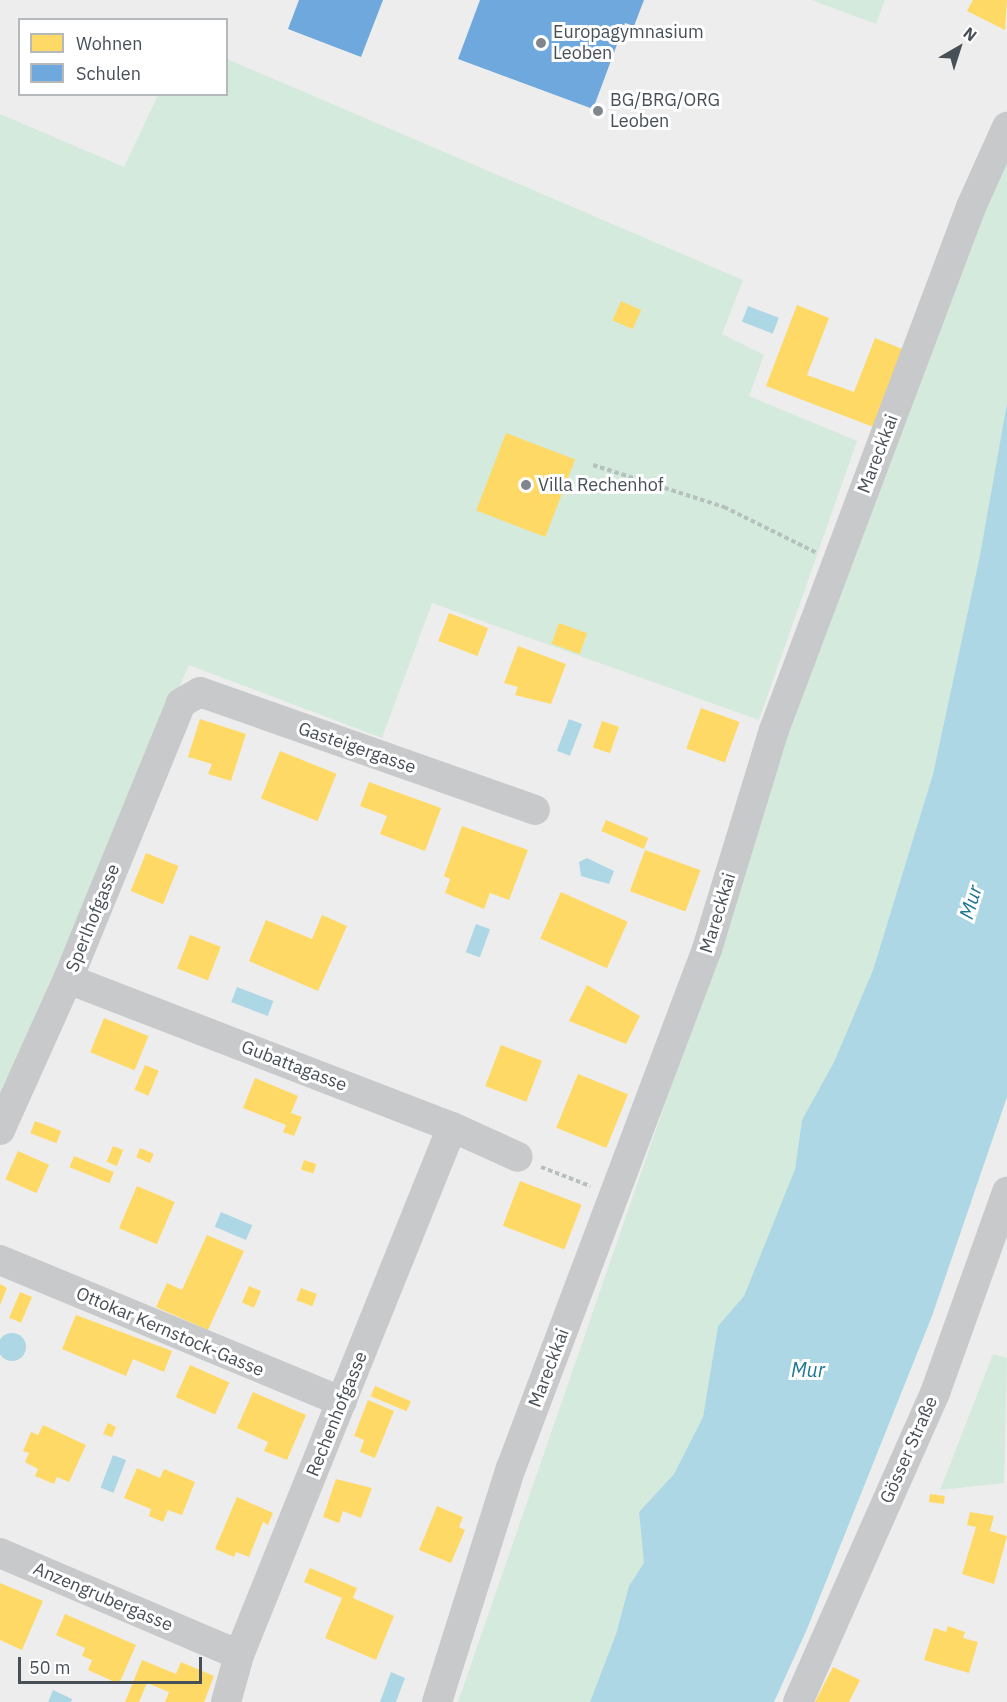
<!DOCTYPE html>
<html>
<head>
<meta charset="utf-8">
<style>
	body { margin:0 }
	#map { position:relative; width:1007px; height:1702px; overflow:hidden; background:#eeeded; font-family:"IBM Plex Sans",sans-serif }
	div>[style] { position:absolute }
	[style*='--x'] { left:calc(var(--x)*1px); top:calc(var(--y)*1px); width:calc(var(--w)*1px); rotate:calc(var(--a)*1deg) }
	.green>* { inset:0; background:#d4eadd }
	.water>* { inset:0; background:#add7e4; transform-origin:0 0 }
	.round { border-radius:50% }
	.homes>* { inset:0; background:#ffd966; transform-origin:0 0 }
	.schools>* { inset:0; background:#6fa8dc }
	.path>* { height:4px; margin-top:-2px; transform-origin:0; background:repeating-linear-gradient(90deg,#b6c0bd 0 4.5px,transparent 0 7.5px) }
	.minor>* { height:30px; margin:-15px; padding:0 15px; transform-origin:15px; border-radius:15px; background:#c8c9cb }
	.dots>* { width:16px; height:16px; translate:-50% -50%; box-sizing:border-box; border:3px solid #fff; border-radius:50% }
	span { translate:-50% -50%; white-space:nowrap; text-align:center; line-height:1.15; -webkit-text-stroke:6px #fff; paint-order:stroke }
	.poi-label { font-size:18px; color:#474f57 }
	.left { translate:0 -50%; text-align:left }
	.street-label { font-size:18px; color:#474f57 }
	.water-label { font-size:20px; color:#1d7794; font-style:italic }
	.legend { position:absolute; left:18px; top:18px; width:210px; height:78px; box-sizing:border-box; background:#fff; border:2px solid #b5b9bc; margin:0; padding:8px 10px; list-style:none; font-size:18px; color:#474f57 }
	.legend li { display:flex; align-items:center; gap:12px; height:30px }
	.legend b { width:30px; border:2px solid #b5b9bc }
	.north { position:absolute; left:929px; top:18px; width:60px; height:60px; -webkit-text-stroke:4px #fff; paint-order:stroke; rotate:39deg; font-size:16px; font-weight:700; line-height:24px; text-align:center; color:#474f57 }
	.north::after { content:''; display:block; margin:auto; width:21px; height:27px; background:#474f57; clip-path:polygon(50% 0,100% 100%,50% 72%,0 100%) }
	.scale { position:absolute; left:18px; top:1657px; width:184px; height:27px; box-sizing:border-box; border:3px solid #474f57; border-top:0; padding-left:8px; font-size:18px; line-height:21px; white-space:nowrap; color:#474f57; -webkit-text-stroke:4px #fff; paint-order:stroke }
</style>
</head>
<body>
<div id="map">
	<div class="green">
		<i style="clip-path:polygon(811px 0,885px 0,876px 24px)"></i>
		<i style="clip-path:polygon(227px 59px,743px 280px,722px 334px,764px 355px,749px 396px,857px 441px,759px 720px,432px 603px,382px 738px,189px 665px,0 1095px,0 114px,124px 167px,158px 95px,226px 94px)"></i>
		<i style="clip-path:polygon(1007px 156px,1007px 403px,980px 555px,933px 774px,873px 970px,834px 1062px,802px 1120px,795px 1169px,744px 1296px,718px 1326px,703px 1417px,674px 1474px,639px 1512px,644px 1563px,629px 1586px,616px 1634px,590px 1702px,458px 1702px,717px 953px,788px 729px,958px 268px)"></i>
		<i style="clip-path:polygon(993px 1354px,1007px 1358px,1004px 1483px,940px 1490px)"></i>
	</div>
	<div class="water">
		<i style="left:748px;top:306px;width:33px;height:17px;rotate:21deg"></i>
		<i style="clip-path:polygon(1007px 403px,1007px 1097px,932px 1316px,807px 1629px,774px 1702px,590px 1702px,616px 1634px,629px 1586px,644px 1563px,639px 1512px,674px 1474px,703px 1417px,718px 1326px,744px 1296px,795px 1169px,802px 1120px,834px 1062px,873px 970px,933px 774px,980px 555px)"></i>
		<i style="left:569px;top:719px;width:14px;height:34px;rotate:21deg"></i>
		<i style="clip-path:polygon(587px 858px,614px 871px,609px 884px,581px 876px,579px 862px)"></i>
		<i style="left:476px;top:924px;width:15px;height:30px;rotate:20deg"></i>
		<i style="left:237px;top:987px;width:39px;height:16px;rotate:21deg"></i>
		<i style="left:221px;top:1212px;width:34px;height:16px;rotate:23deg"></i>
		<i class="round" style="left:-2px;top:1333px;width:28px;height:28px"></i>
		<i style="left:113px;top:1455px;width:14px;height:35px;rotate:21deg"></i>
		<i style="clip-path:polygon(391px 1672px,405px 1678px,396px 1702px,380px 1702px)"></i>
		<i style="clip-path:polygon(53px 1690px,72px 1699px,71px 1702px,48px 1702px)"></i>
	</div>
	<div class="homes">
		<i style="clip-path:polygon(973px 0,1007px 0,1005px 30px,967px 11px)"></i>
		<i style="left:621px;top:301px;width:22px;height:21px;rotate:24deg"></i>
		<i style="clip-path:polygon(797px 305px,829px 318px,807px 375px,854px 392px,875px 338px,905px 350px,876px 428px,766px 386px)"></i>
		<i style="left:506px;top:433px;width:74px;height:83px;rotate:21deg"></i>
		<i style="left:449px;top:613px;width:42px;height:30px;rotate:21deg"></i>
		<i style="left:559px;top:623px;width:30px;height:22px;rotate:20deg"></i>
		<i style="clip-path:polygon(518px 646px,566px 664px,551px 704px,515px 695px,518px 687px,504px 683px)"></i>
		<i style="left:701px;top:708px;width:41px;height:43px;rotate:20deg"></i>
		<i style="clip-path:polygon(200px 719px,246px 734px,231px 781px,208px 774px,212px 764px,188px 757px)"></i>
		<i style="left:602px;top:721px;width:18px;height:28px;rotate:19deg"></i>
		<i style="left:280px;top:751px;width:61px;height:51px;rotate:22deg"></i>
		<i style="clip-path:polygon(369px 782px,441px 808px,425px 851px,380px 834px,387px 816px,360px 806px)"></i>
		<i style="left:606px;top:820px;width:46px;height:12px;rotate:23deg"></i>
		<i style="clip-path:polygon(462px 826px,528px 850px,509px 900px,490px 893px,484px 909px,445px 893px,450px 879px,444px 876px)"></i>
		<i style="left:645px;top:850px;width:59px;height:44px;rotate:20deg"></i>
		<i style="left:146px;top:853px;width:35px;height:41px;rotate:22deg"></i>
		<i style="left:561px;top:892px;width:73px;height:51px;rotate:24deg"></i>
		<i style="clip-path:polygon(322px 915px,347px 926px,318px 991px,249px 961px,266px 920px,312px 939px)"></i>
		<i style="left:190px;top:935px;width:33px;height:36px;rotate:21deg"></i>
		<i style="clip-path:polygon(587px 985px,640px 1016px,626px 1044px,569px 1021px)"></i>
		<i style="left:104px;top:1018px;width:48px;height:37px;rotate:22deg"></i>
		<i style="left:501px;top:1045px;width:44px;height:44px;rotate:21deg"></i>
		<i style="left:145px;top:1065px;width:15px;height:27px;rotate:23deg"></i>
		<i style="left:578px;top:1074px;width:54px;height:58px;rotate:22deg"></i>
		<i style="clip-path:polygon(255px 1078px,298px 1096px,291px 1113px,302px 1117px,294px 1136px,283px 1132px,286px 1125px,243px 1108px)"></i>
		<i style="left:35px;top:1121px;width:28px;height:13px;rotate:21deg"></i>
		<i style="left:113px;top:1146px;width:11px;height:17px;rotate:22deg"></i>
		<i style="left:140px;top:1148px;width:15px;height:10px;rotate:23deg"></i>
		<i style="left:18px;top:1151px;width:34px;height:31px;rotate:24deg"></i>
		<i style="left:74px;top:1156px;width:43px;height:12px;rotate:22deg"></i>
		<i style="left:304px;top:1160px;width:13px;height:10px;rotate:18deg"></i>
		<i style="left:520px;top:1181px;width:66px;height:48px;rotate:21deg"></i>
		<i style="left:137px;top:1186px;width:41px;height:46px;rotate:23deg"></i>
		<i style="clip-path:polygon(207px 1235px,244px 1251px,208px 1330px,156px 1307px,167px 1283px,182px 1290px)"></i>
		<i style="clip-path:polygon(0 1284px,7px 1288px,0 1305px)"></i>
		<i style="left:249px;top:1286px;width:13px;height:18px;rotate:23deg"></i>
		<i style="left:301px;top:1288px;width:17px;height:13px;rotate:21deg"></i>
		<i style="left:20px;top:1292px;width:13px;height:28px;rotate:23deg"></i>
		<i style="clip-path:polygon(76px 1315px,172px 1351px,164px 1372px,133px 1359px,126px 1376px,62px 1349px)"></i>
		<i style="left:190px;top:1365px;width:43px;height:35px;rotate:24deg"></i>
		<i style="left:375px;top:1386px;width:39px;height:11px;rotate:23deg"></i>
		<i style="clip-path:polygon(253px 1392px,306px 1415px,287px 1460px,264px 1451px,268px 1442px,237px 1428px)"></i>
		<i style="clip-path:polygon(368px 1400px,394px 1411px,375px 1458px,360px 1452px,364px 1440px,354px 1436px)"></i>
		<i style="clip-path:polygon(108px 1423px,116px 1427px,112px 1437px,103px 1434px)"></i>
		<i style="clip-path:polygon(43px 1425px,86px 1445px,69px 1482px,57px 1477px,54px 1484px,35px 1476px,38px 1469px,25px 1462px,29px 1453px,23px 1451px,31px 1432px,38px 1435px)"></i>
		<i style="clip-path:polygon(137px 1468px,160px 1478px,164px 1469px,195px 1482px,182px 1515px,168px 1510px,163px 1522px,149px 1516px,151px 1509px,124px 1498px)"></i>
		<i style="clip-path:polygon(336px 1479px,372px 1488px,361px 1518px,343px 1511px,339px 1523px,323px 1517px)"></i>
		<i style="left:930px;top:1494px;width:15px;height:8px;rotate:8deg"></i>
		<i style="clip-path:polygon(237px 1497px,273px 1513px,268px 1525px,263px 1522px,249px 1557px,236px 1552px,234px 1557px,215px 1549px)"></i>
		<i style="clip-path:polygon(437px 1506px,463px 1517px,459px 1527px,465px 1530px,451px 1563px,419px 1550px)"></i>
		<i style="clip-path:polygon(970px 1512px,994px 1516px,990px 1531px,1007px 1536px,994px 1584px,962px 1574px,976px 1527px,967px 1525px)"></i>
		<i style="clip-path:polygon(310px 1568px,357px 1588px,353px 1598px,394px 1616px,376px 1660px,325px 1638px,342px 1598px,304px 1582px)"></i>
		<i style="clip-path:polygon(0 1583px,43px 1601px,22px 1650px,0 1640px)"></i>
		<i style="clip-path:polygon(65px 1614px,136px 1645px,119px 1684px,88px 1670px,92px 1660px,82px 1656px,85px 1648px,56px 1635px)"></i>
		<i style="clip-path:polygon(948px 1626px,965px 1632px,963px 1638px,978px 1642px,969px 1673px,924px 1660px,934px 1628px,946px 1632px)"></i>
		<i style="clip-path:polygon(142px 1660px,176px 1674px,181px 1662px,214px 1676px,204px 1702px,165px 1702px,169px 1692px,147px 1683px,139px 1702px,125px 1702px)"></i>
		<i style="clip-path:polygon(833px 1667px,860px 1680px,849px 1702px,815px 1702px)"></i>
	</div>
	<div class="schools">
		<i style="clip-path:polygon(299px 0,383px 0,361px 57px,288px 29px)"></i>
		<i style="clip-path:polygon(480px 0,644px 0,634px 26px,625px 23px,593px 109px,458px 59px)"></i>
	</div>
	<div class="path">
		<i style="--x:593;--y:465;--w:138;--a:17.8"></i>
		<i style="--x:724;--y:507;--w:102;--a:26.3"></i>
		<i style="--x:541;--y:1167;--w:53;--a:21.2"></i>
	</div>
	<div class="minor">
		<i style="--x:68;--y:979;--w:412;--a:21.1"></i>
		<i style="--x:452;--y:1127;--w:72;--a:24.4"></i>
		<i style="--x:0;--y:1130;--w:166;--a:-65.8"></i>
		<i style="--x:68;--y:979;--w:298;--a:-67.7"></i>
		<i style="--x:181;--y:703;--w:22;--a:-30"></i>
		<i style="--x:200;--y:692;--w:355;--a:19.4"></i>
		<i style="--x:0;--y:1260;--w:370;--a:22.5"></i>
		<i style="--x:0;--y:1553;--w:260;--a:23.1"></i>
		<i style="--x:226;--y:1702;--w:49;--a:-74.5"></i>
		<i style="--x:239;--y:1655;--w:569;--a:-68.03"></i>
		<i style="--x:437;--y:1702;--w:245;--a:-72.5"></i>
		<i style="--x:511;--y:1468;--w:555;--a:-69.31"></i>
		<i style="--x:707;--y:949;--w:229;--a:-73"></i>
		<i style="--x:774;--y:730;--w:559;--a:-69.36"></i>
		<i style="--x:971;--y:207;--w:88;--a:-65.8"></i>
		<i style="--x:798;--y:1702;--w:338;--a:-66.1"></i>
		<i style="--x:935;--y:1393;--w:214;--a:-70.3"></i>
	</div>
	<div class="dots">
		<i style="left:541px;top:43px;background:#81868c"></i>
		<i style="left:598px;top:111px;background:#81868c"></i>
		<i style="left:526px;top:485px;background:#81868c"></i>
	</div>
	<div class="poi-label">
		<span class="left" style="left:553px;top:43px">Europagymnasium<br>Leoben</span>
		<span class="left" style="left:610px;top:111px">BG/BRG/ORG<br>Leoben</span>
		<span class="left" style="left:538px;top:485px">Villa Rechenhof</span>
	</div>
	<div class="street-label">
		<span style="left:878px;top:454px;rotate:-69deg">Mareckkai</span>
		<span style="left:357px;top:748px;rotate:19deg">Gasteigergasse</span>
		<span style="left:718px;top:913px;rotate:-73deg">Mareckkai</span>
		<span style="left:93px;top:918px;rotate:-68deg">Sperlhofgasse</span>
		<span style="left:294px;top:1066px;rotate:21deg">Gubattagasse</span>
		<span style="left:170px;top:1332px;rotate:23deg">Ottokar Kernstock-Gasse</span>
		<span style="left:549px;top:1368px;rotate:-69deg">Mareckkai</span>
		<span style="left:337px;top:1414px;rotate:-68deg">Rechenhofgasse</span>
		<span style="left:909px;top:1450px;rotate:-66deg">Gösser Straße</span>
		<span style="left:103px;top:1597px;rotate:23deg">Anzengrubergasse</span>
	</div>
	<div class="water-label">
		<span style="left:970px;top:902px;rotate:-73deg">Mur</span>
		<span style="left:808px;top:1369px">Mur</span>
	</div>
	<ul class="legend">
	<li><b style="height:16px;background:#ffd966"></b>Wohnen</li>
	<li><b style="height:16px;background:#6fa8dc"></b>Schulen</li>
	</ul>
	<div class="north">N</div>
	<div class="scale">50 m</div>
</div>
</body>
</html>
